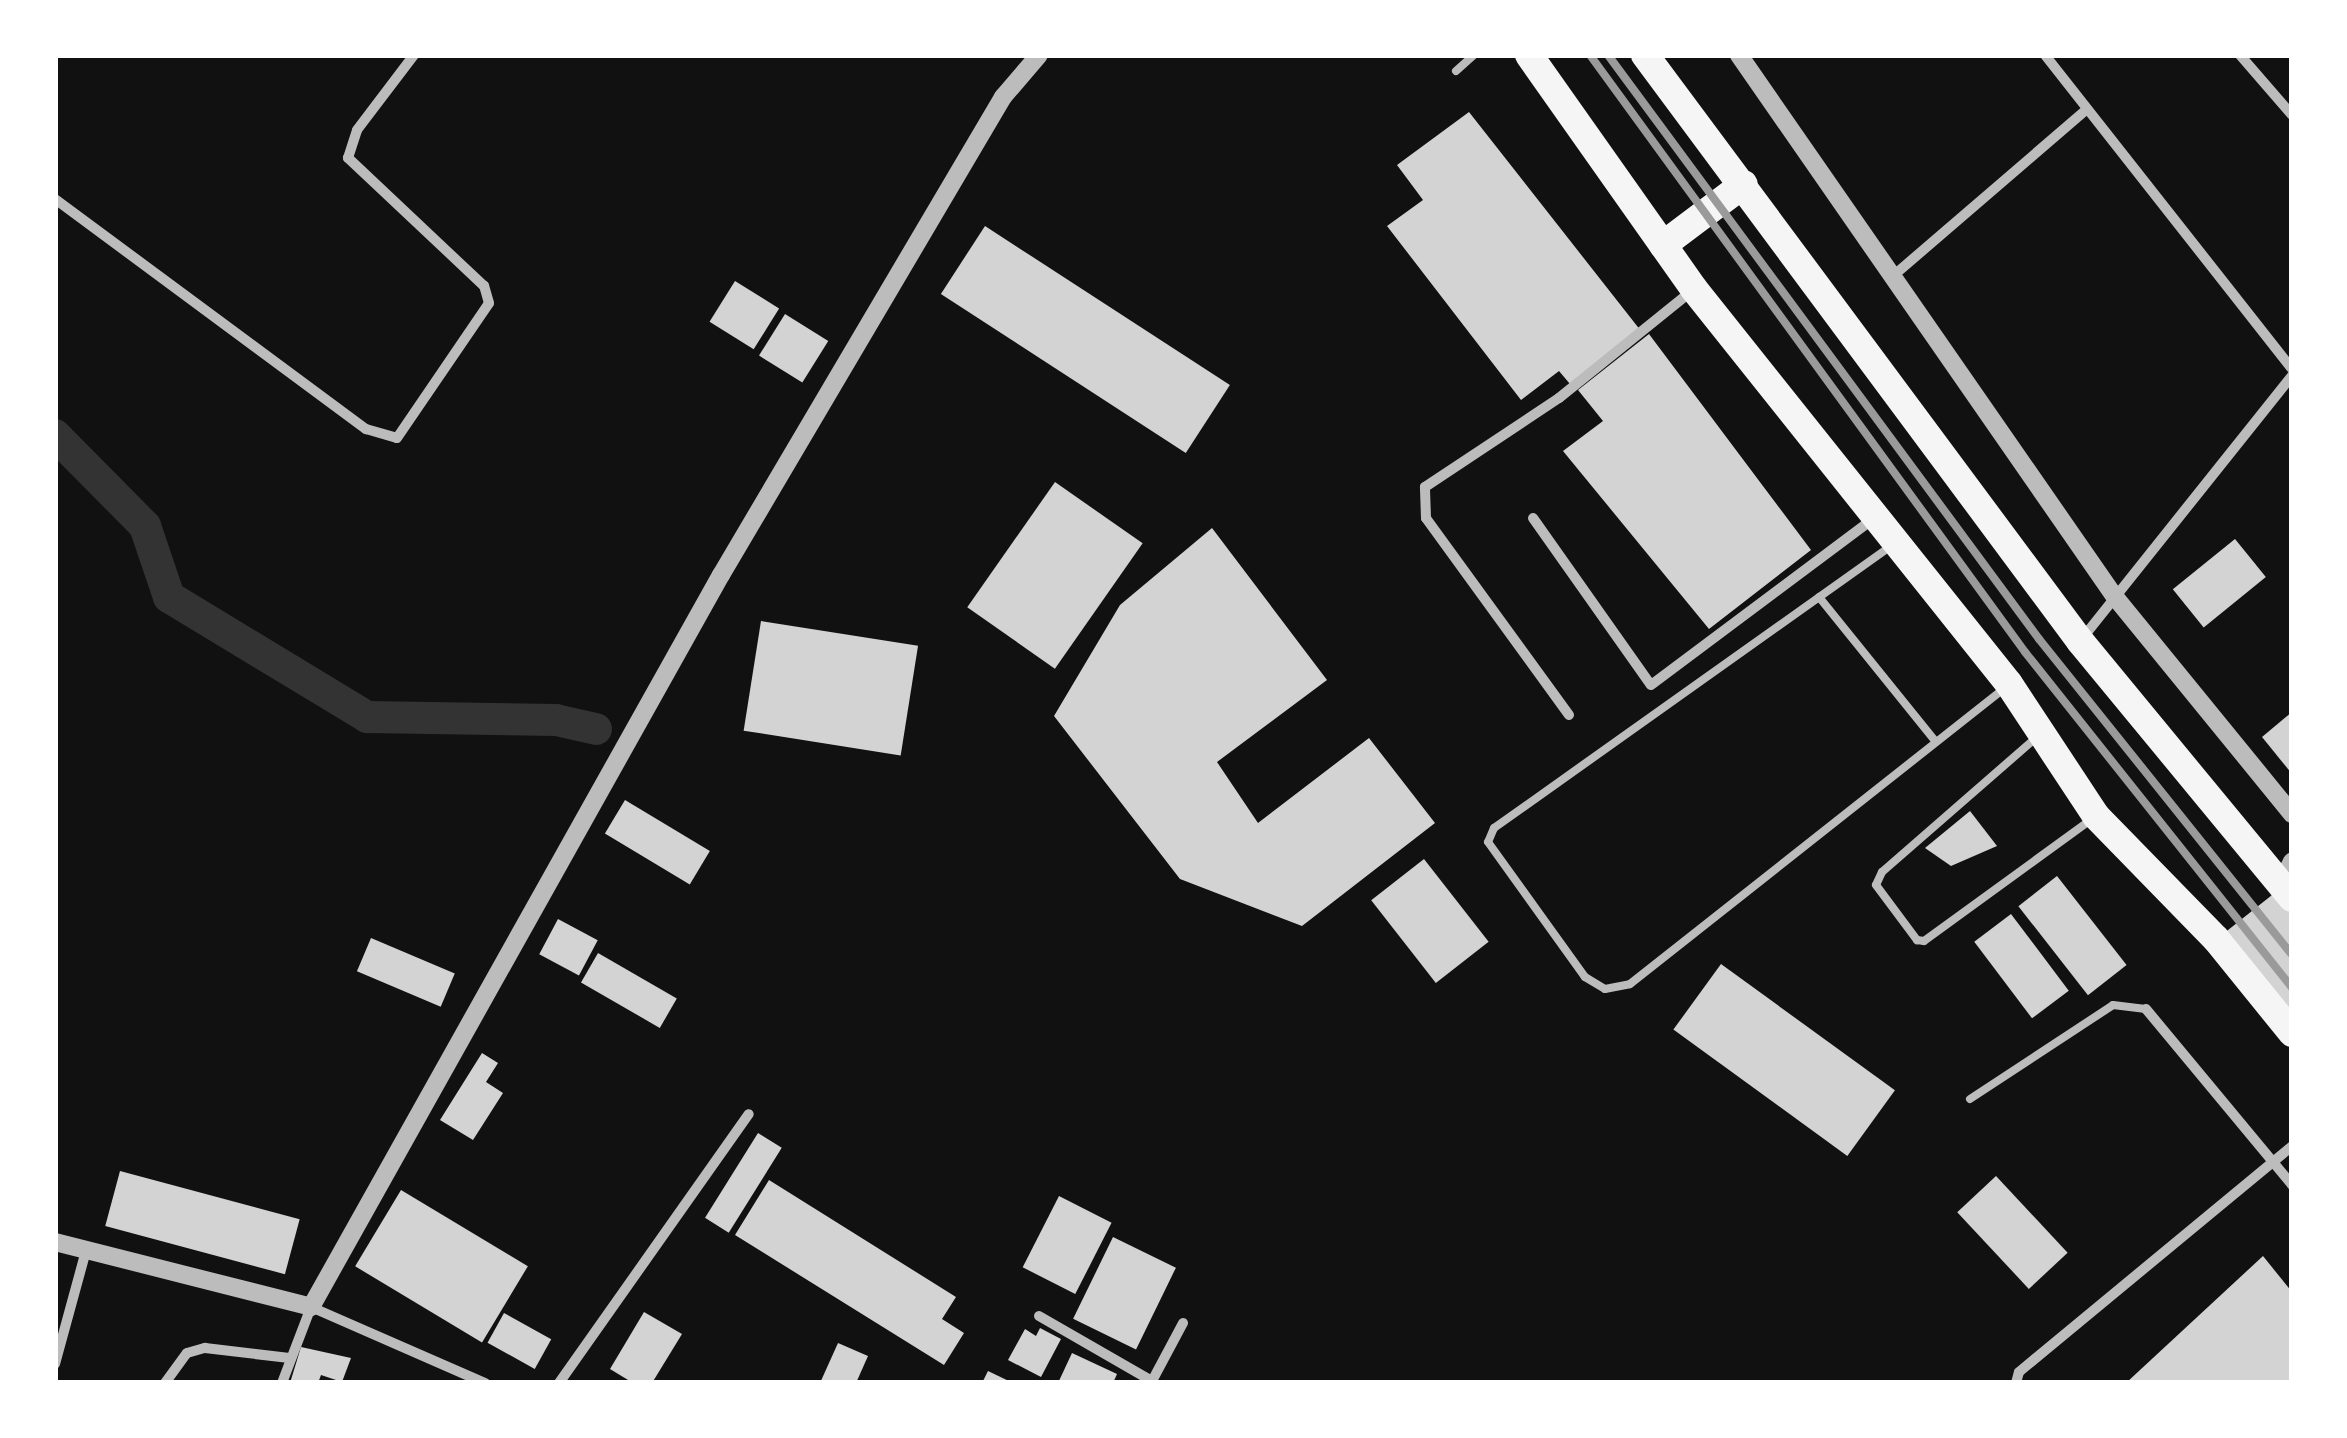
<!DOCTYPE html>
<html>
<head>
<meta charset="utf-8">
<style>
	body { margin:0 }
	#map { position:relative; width:2347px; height:1438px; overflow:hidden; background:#111; font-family:"Playfair Display",serif }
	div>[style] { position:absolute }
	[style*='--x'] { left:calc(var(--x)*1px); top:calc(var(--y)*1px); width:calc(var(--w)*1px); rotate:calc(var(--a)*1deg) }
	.canal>* { height:32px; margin:-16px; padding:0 16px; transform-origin:16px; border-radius:16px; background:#333 }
	.building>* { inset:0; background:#d3d3d3; transform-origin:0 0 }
	.service>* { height:8px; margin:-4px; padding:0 4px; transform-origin:4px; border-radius:4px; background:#bcbcbc }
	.minor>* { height:10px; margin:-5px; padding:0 5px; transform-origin:5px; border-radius:5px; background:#bcbcbc }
	.tertiary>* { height:18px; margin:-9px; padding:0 9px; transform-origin:9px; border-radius:9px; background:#bcbcbc }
	.trunk>* { height:28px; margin:-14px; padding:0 14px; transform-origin:14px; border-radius:14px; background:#f5f5f5 }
	.rail>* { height:8px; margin:-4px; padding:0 4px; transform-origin:4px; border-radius:4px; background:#9a9a9a }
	span { translate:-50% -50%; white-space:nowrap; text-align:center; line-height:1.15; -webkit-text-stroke:10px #fff; paint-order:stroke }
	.frame { position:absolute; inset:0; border:58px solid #fff; pointer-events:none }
</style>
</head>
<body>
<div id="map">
	<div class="canal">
		<i style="--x:55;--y:435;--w:128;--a:45.3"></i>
		<i style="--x:145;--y:526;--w:75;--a:71.3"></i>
		<i style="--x:169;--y:597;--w:232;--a:31.2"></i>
		<i style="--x:367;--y:717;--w:189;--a:0.9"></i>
		<i style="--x:556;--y:720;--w:41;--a:12.7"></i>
	</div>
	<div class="building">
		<i style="clip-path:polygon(1469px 112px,1641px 331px,1570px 384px,1559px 371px,1521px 400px,1387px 226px,1423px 200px,1397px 165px)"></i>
		<i style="left:985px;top:226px;width:292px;height:81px;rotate:33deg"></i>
		<i style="left:735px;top:281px;width:52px;height:48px;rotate:32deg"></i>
		<i style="left:785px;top:314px;width:51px;height:49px;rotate:32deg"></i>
		<i style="clip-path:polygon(1649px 334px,1811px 550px,1709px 629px,1563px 451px,1603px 421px,1578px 390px)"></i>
		<i style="left:1055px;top:482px;width:107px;height:153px;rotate:35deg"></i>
		<i style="clip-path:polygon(1212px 528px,1327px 680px,1217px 762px,1258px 823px,1369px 738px,1435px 823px,1302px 926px,1180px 879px,1054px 716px,1120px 605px)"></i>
		<i style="left:2235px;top:539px;width:49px;height:80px;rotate:51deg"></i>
		<i style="left:761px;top:621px;width:159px;height:111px;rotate:9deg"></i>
		<i style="clip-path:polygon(2292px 712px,2292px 774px,2262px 737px)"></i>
		<i style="left:625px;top:800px;width:99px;height:39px;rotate:31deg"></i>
		<i style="clip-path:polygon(1970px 811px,1997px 846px,1951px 866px,1925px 848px)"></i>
		<i style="left:1424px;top:859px;width:105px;height:67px;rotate:52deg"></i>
		<i style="left:2057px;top:876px;width:113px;height:49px;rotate:52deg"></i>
		<i style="clip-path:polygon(2292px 879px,2292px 1049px,2208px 946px)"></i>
		<i style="left:2011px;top:914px;width:96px;height:46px;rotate:53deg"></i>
		<i style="left:558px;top:919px;width:45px;height:40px;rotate:28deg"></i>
		<i style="left:371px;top:938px;width:91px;height:36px;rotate:23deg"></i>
		<i style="left:598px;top:953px;width:91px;height:34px;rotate:30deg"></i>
		<i style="left:1721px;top:964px;width:215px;height:81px;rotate:36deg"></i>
		<i style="clip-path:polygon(482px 1053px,498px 1063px,486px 1082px,503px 1093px,473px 1140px,440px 1120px)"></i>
		<i style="left:758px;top:1133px;width:28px;height:100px;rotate:32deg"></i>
		<i style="left:120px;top:1171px;width:186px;height:57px;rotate:15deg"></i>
		<i style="left:1996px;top:1176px;width:105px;height:53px;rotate:47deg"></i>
		<i style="clip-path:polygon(769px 1180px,956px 1297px,942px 1319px,964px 1333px,944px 1365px,735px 1235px)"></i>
		<i style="left:401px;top:1190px;width:148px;height:89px;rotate:31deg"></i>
		<i style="left:1059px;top:1196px;width:59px;height:80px;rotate:27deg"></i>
		<i style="left:1113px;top:1237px;width:70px;height:91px;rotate:26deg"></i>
		<i style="clip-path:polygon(2263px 1256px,2292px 1292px,2292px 1383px,2126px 1383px)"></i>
		<i style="clip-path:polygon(644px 1312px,682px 1334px,652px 1383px,633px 1383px,610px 1369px)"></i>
		<i style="left:504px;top:1313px;width:54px;height:34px;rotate:29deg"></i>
		<i style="clip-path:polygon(1040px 1328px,1061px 1339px,1041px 1377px,1008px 1360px,1025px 1329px,1036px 1336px)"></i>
		<i style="clip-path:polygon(838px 1343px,868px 1356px,856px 1383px,820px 1383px)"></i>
		<i style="clip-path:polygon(301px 1347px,351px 1358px,342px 1382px,321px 1375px,318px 1383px,290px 1383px)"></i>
		<i style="clip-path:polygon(1072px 1353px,1117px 1374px,1113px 1383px,1058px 1383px)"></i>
		<i style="clip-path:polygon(988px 1371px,1013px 1383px,982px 1383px)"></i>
	</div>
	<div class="service">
		<i style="--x:1456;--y:71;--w:24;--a:-42"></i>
		<i style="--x:1891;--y:546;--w:487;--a:144.6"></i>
		<i style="--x:1494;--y:828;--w:15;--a:113"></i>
		<i style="--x:1488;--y:842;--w:166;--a:54.3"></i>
		<i style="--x:1585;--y:977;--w:23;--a:31"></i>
		<i style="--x:1605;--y:989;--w:25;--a:-11"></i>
		<i style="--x:1630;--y:984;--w:479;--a:-38.3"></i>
		<i style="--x:1819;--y:597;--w:186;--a:51.1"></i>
		<i style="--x:2038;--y:736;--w:207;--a:138.9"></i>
		<i style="--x:1882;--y:872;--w:14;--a:115"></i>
		<i style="--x:1876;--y:885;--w:69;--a:53.3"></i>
		<i style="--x:1917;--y:940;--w:7;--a:8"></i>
		<i style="--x:1924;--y:941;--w:208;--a:-36"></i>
		<i style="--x:1970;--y:1099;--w:171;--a:-33.3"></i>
		<i style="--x:2113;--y:1005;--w:33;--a:7"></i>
	</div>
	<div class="minor">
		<i style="--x:2045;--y:55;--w:400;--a:51.8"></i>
		<i style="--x:2240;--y:55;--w:79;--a:49.1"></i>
		<i style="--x:55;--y:199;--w:387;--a:36.5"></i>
		<i style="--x:366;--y:429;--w:32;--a:16"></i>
		<i style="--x:397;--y:438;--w:163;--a:-55.7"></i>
		<i style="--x:489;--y:303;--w:18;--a:-106"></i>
		<i style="--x:484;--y:286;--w:187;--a:-136.7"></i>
		<i style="--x:348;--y:158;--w:29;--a:-72"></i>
		<i style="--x:357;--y:130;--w:94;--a:-52.8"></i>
		<i style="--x:1893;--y:276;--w:256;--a:-40.7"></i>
		<i style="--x:1533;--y:518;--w:204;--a:54.8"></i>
		<i style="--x:1651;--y:685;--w:279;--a:-36.8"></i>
		<i style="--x:2081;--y:640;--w:338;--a:-51.4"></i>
		<i style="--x:1569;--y:715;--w:243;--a:-126"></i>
		<i style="--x:1426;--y:518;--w:31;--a:-92"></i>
		<i style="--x:1425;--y:487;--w:161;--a:-33.6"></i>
		<i style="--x:1559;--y:398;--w:172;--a:-38.9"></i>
		<i style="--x:2146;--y:1009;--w:229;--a:50.3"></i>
		<i style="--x:1039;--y:1316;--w:130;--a:29.9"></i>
		<i style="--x:55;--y:1364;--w:117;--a:-74.7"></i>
		<i style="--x:165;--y:1383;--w:37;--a:-54"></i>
		<i style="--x:187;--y:1353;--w:19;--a:-16"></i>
		<i style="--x:205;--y:1348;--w:85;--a:6.8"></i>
		<i style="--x:282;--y:1383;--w:81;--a:-69.1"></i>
		<i style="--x:311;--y:1307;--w:190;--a:23.6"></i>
		<i style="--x:559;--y:1383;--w:329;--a:-54.8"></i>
		<i style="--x:1151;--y:1383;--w:68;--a:-61.9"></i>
		<i style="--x:2016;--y:1383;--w:11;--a:-75"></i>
		<i style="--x:2019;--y:1372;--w:354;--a:-39.6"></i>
	</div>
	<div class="tertiary">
		<i style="--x:1739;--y:55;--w:660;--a:55.25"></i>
		<i style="--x:2115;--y:597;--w:280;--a:50.8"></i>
		<i style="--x:2281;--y:884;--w:25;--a:-64"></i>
		<i style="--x:55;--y:1242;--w:264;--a:14.2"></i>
		<i style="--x:311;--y:1307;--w:839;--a:-60.75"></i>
		<i style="--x:721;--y:575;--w:555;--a:-59.46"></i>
		<i style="--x:1003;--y:97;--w:55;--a:-49.4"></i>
	</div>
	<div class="trunk">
		<i style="--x:1529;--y:55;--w:286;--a:54.8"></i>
		<i style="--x:1694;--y:289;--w:505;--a:51.43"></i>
		<i style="--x:2009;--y:684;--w:158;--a:56.6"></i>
		<i style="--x:2096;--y:816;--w:172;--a:45.7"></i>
		<i style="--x:2216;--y:939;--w:121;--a:51"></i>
		<i style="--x:1645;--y:55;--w:730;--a:53.41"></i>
		<i style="--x:2080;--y:641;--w:333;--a:50.5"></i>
		<i style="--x:1663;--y:245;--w:101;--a:-37"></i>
	</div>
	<div class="rail">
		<i style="--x:1590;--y:55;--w:739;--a:53.92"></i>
		<i style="--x:2025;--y:652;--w:429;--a:51.5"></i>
		<i style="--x:1608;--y:55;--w:726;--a:53.57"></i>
		<i style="--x:2039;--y:639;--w:405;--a:51.3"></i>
	</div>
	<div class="frame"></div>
</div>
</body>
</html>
